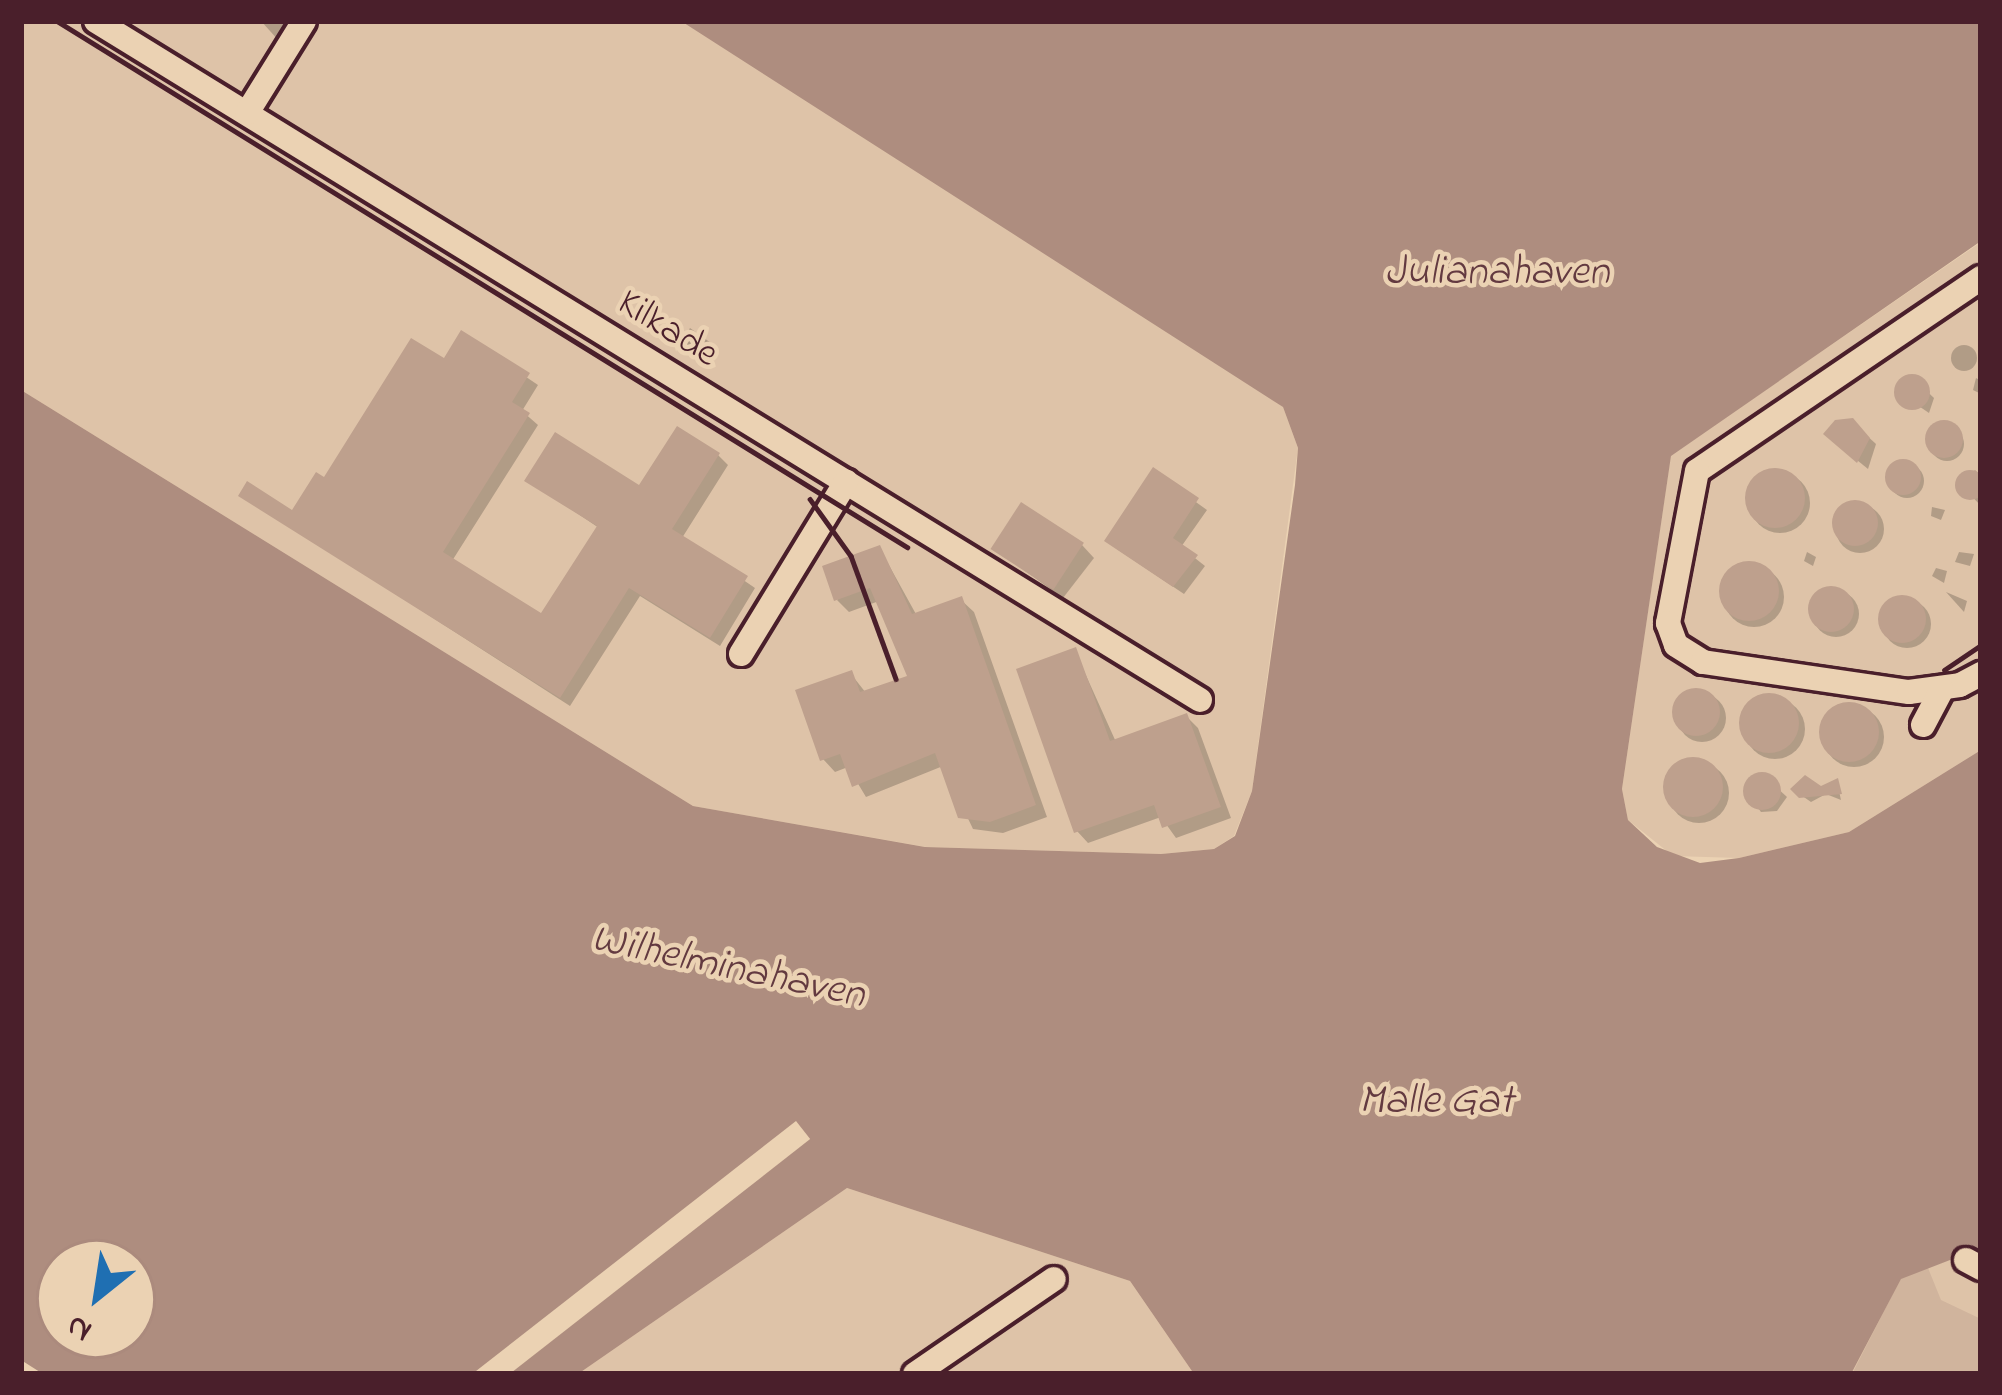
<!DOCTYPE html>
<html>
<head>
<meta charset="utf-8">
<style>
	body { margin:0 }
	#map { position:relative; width:2002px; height:1395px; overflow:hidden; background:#ebd2b3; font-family:"Indie Flower",sans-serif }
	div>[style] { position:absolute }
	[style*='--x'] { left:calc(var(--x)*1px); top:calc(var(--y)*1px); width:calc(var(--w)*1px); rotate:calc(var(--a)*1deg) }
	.built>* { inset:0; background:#dec3a8 }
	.green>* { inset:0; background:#d0b49d }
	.water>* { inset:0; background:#ae8d7f }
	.pier>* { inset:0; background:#ebd2b3; transform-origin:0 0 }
	.shadow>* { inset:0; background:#0003 }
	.round { border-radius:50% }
	.building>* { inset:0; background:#bea08d; transform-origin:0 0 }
	.roads { filter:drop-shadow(3px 0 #4a1f2b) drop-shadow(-3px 0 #4a1f2b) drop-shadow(0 3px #4a1f2b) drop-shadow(0 -3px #4a1f2b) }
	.minor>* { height:24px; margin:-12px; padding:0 12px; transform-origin:12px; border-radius:12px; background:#ebd2b3 }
	.rail>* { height:4.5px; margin:-2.25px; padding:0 2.25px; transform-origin:2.25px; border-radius:2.25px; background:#4a1f2b }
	span { translate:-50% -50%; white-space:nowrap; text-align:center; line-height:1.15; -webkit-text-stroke:9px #ebd2b3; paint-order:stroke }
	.street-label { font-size:39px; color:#4a1f2b }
	.water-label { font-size:42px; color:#633a40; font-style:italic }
	.frame { position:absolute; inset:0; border:24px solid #4a1f2b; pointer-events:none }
	.north { position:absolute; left:36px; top:1239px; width:120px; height:120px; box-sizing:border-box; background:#ebd2b3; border:3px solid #ab8a7d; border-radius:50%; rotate:210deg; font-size:33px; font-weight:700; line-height:48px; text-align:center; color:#4a1f2b }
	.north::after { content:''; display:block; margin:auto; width:42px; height:54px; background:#1f6fb2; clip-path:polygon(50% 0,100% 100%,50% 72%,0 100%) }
</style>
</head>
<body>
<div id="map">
	<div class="built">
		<i style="clip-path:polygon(21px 21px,687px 21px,1257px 388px,1283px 407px,1298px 448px,1252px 791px,1234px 836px,1214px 849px,1161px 854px,926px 847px,693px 806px,21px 390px)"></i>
		<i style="clip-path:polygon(1981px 242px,1981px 750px,1849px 832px,1739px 858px,1673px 856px,1628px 820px,1622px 789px,1671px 455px)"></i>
		<i style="clip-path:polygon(847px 1188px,1130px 1281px,1194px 1374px,578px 1374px)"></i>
		<i style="clip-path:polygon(1981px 1248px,1981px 1374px,1851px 1374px,1901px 1278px)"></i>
	</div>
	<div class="green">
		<i style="clip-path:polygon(1928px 1268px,1941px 1300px,1981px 1319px,1981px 1374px,1852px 1374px,1901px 1278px)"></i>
	</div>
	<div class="water">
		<i style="clip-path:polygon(evenodd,681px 21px,1981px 21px,1981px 241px,1671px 456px,1622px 789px,1628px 820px,1657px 847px,1700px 863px,1739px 858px,1849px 832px,1981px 750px,1981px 1248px,1901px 1279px,1851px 1374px,1194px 1374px,1130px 1281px,847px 1188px,578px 1374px,43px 1374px,21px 1360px,21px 390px,693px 806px,925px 847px,1161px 854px,1214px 849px,1235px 836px,1252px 791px,1295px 485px,1298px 448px,1283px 407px,681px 21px,60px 1263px,132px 1263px,132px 1335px,60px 1335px,60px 1263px)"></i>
	</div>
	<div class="pier">
		<i style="left:796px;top:1121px;width:23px;height:445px;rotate:52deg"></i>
	</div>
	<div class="shadow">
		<i style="clip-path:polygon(261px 21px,294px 21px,279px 41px)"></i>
		<i style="clip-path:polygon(690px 328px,718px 348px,710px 360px,681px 343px)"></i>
		<i style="clip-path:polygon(462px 334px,538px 385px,522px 411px,538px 425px,452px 561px,542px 617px,599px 528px,528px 480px,640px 489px,718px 455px,728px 465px,682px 538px,755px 588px,720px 646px,640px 596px,570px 706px,242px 495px,293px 514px,444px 363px)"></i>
		<i class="round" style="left:1951px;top:345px;width:26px;height:26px"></i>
		<i style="clip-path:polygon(1912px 377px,1934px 398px,1929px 413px,1898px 392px)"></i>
		<i style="clip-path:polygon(1976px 378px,1981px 381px,1981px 394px,1973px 390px)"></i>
		<i style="clip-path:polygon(1852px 422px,1876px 444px,1868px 469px,1836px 443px)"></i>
		<i class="round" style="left:1930px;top:427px;width:34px;height:34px"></i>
		<i class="round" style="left:1890px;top:464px;width:34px;height:34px"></i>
		<i style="clip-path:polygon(1975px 470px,1981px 476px,1981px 506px,1961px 485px)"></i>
		<i style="clip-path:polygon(1154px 472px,1207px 510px,1181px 547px,1205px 566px,1184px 594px,1117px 549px)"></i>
		<i class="round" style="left:1750px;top:473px;width:60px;height:60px"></i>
		<i class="round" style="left:1836px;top:505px;width:48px;height:48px"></i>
		<i style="clip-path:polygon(1932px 507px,1945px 510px,1941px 520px,1931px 516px)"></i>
		<i style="clip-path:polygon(1082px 545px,1094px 558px,1063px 598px,994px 549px)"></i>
		<i style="clip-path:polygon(880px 549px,917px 616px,961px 600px,974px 612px,1047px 817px,1003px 833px,973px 829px,943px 766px,866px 797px,848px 767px,835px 772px,823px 759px,851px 674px,866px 693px,911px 677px,879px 601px,849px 612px,837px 600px)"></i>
		<i style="clip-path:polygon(1807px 552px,1816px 557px,1813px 566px,1804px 561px)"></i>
		<i style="clip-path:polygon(1959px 552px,1974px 554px,1970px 566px,1955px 562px)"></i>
		<i class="round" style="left:1724px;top:567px;width:60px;height:60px"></i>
		<i style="clip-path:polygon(1936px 568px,1947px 571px,1944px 583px,1932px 576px)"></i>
		<i class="round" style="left:1813px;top:591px;width:46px;height:46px"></i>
		<i style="clip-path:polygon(1946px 592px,1967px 601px,1964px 612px)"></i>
		<i class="round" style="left:1883px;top:600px;width:48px;height:48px"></i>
		<i style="clip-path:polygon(1075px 651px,1116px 742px,1187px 717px,1198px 728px,1231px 818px,1176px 838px,1161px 817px,1088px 843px,1077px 831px)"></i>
		<i class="round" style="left:1678px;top:694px;width:48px;height:48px"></i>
		<i class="round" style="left:1745px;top:699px;width:60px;height:60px"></i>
		<i class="round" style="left:1824px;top:707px;width:60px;height:60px"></i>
		<i class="round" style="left:1669px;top:763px;width:60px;height:60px"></i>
		<i style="clip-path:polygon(1763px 775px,1787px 797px,1777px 811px,1761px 812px,1745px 790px)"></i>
		<i style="clip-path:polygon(1837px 782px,1841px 800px,1826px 794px,1811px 802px,1798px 793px)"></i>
	</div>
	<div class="building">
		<i style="clip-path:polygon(461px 330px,530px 373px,512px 402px,530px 413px,443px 552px,541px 613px,597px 526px,524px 481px,555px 432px,639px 485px,677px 426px,720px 453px,672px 529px,748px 576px,710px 638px,629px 588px,560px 698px,238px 496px,247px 481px,292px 510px,316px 472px,324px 477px,411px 338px,444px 358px)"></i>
		<i class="round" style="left:1894px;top:374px;width:36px;height:36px"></i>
		<i style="clip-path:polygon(1853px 418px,1870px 438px,1857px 463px,1823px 434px,1835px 420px)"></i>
		<i class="round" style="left:1925px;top:420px;width:38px;height:38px"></i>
		<i class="round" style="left:1885px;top:459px;width:36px;height:36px"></i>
		<i style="clip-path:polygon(1153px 467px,1199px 498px,1173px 538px,1198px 555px,1173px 587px,1104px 541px)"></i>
		<i class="round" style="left:1745px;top:468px;width:60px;height:60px"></i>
		<i class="round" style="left:1955px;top:470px;width:30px;height:30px"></i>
		<i class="round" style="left:1832px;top:500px;width:46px;height:46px"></i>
		<i style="left:1021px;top:502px;width:75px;height:56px;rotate:33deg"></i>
		<i style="clip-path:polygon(880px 545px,912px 614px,962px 596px,1036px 805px,990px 822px,958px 818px,935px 753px,852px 787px,840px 754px,820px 761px,795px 690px,852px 670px,860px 692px,907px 676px,870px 588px,834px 601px,822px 566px)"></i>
		<i class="round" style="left:1719px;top:561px;width:60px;height:60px"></i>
		<i class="round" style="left:1808px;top:586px;width:46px;height:46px"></i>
		<i class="round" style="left:1878px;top:595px;width:48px;height:48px"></i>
		<i style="clip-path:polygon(1076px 647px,1110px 741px,1187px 713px,1221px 807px,1162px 828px,1154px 805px,1074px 833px,1016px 669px)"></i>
		<i class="round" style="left:1672px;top:688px;width:48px;height:48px"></i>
		<i class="round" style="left:1739px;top:693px;width:60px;height:60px"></i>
		<i class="round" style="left:1819px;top:702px;width:60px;height:60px"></i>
		<i class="round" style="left:1663px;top:757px;width:60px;height:60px"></i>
		<i class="round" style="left:1743px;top:772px;width:38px;height:38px"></i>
		<i style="clip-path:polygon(1805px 775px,1821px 786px,1838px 778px,1842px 794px,1799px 798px,1790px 789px)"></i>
	</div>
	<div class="roads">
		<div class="minor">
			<i style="--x:96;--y:21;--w:1296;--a:31.59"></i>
			<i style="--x:247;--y:113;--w:108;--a:-58.2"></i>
			<i style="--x:1981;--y:278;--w:343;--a:145.8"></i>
			<i style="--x:1697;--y:471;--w:155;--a:100.8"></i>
			<i style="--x:1668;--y:623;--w:23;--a:70"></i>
			<i style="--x:1676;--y:645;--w:32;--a:32"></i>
			<i style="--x:1703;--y:662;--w:208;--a:8.3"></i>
			<i style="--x:1909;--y:692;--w:51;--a:-7.8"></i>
			<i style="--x:1960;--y:685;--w:24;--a:-28"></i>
			<i style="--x:741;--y:654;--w:202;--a:-58.6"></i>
			<i style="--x:1923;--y:725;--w:40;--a:-62"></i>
			<i style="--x:1966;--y:1260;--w:17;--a:28"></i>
			<i style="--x:915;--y:1374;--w:168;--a:-34.4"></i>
		</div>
	</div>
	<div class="rail">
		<i style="--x:57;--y:21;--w:1000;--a:31.75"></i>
		<i style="--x:810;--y:499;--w:70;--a:54.3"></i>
		<i style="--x:851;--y:556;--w:131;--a:69.9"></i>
		<i style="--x:1944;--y:670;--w:45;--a:-34"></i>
	</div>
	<div class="street-label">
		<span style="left:667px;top:330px;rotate:32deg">Kilkade</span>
	</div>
	<div class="water-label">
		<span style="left:1497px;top:273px">Julianahaven</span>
		<span style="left:728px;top:968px;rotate:12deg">Wilhelminahaven</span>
		<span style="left:1436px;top:1102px">Malle Gat</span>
	</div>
	<div class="frame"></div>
	<div class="north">N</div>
</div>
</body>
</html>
